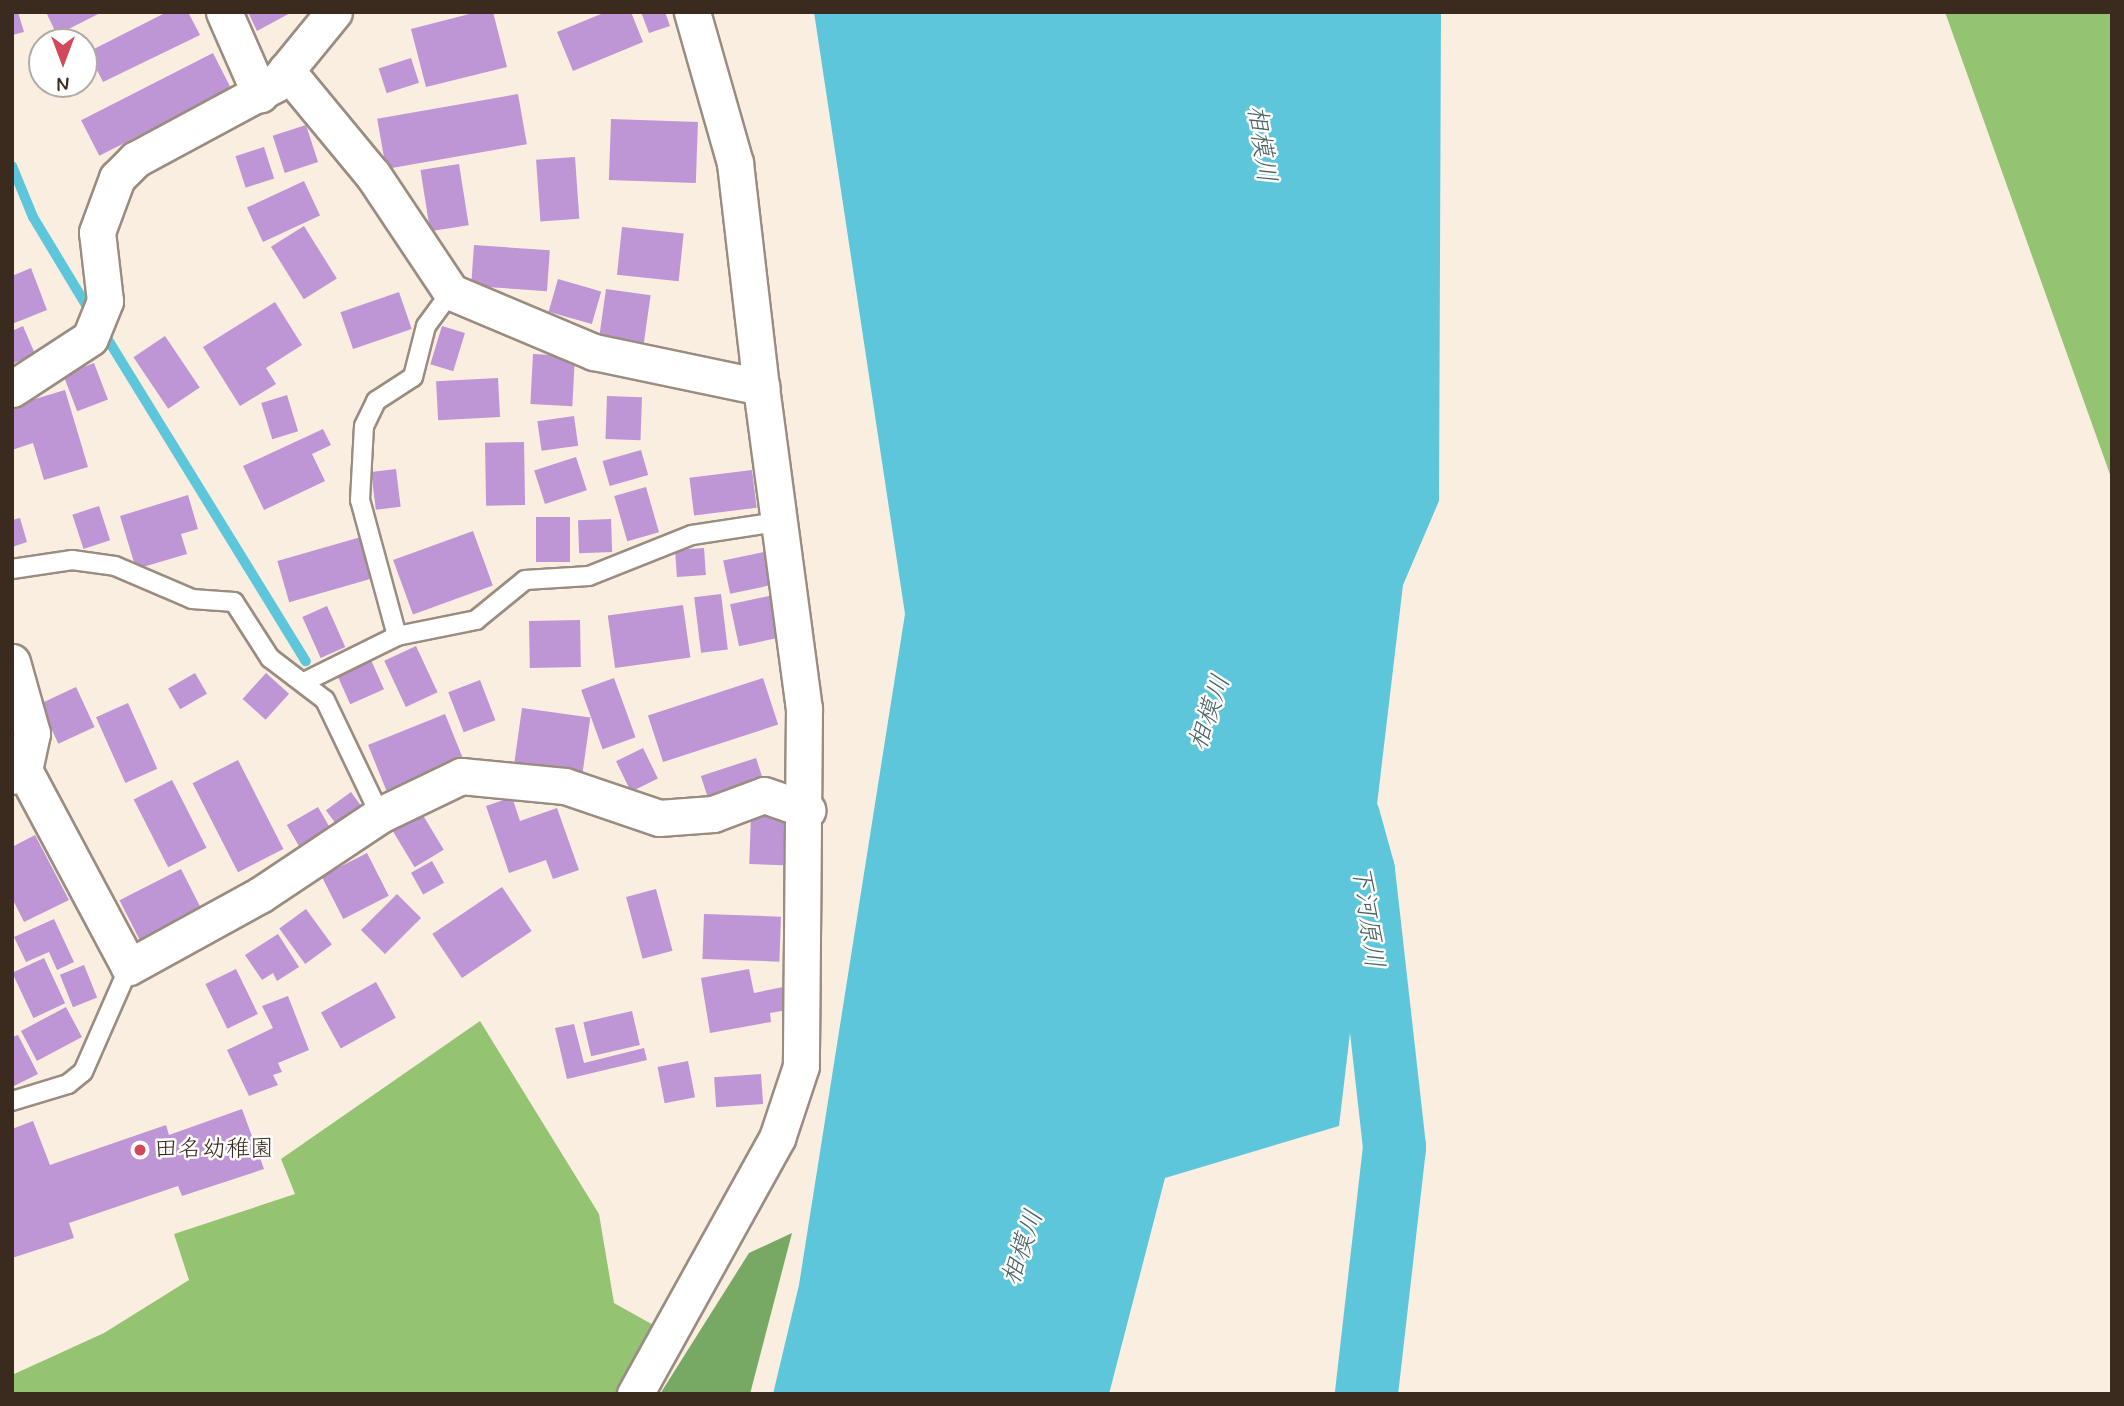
<!DOCTYPE html>
<html>
<head>
<meta charset="utf-8">
<style>
	body { margin:0 }
	#map { position:relative; width:2124px; height:1406px; overflow:hidden; background:#faeee1; font-family:Mynerve,"Klee One",sans-serif }
	div>[style] { position:absolute }
	[style*='--x'] { left:calc(var(--x)*1px); top:calc(var(--y)*1px); width:calc(var(--w)*1px); rotate:calc(var(--a)*1deg) }
	.green>* { inset:0; background:#94c372 }
	.forest>* { inset:0; background:#77a964 }
	.water>* { inset:0; background:#5ec6da }
	.stream>* { height:10px; margin:-5px; padding:0 5px; transform-origin:5px; border-radius:5px; background:#5ec6da }
	.river>* { height:63px; margin:-31.5px; padding:0 31.5px; transform-origin:31.5px; border-radius:31.5px; background:#5ec6da }
	.building>* { inset:0; background:#be95d5; transform-origin:0 0 }
	.roads { filter:drop-shadow(2px 0 #9a8c80) drop-shadow(-2px 0 #9a8c80) drop-shadow(0 2px #9a8c80) drop-shadow(0 -2px #9a8c80) }
	.lane>* { height:18px; margin:-9px; padding:0 9px; transform-origin:9px; border-radius:9px; background:#fff }
	.street>* { height:35px; margin:-17.5px; padding:0 17.5px; transform-origin:17.5px; border-radius:17.5px; background:#fff }
	.dots>* { width:19px; height:19px; translate:-50% -50%; box-sizing:border-box; border:4px solid #fff; border-radius:50% }
	span { translate:-50% -50%; white-space:nowrap; text-align:center; line-height:1.15; -webkit-text-stroke:5px #fff; paint-order:stroke }
	.poi-label { font-size:24px; color:#3b2a1e }
	.left { translate:0 -50%; text-align:left }
	.water-label { font-size:26px; color:#476160; font-style:italic }
	.frame { position:absolute; inset:0; border:14px solid #3b2a1e; pointer-events:none }
	.north { position:absolute; left:28px; top:28px; width:70px; height:70px; box-sizing:border-box; background:#fff; border:2px solid #b1aaa5; border-radius:50%; rotate:180deg; font-size:19px; font-weight:700; line-height:28px; text-align:center; color:#3b2a1e }
	.north::after { content:''; display:block; margin:auto; width:24px; height:32px; background:#d1495b; clip-path:polygon(50% 0,100% 100%,50% 72%,0 100%) }
</style>
</head>
<body>
<div id="map">
	<div class="green">
		<i style="clip-path:polygon(1945px 12px,2112px 12px,2112px 480px)"></i>
		<i style="clip-path:polygon(480px 1021px,599px 1214px,614px 1303px,655px 1326px,622px 1394px,12px 1394px,12px 1375px,104px 1333px,189px 1280px,174px 1234px,295px 1194px,281px 1159px)"></i>
	</div>
	<div class="forest">
		<i style="clip-path:polygon(792px 1233px,750px 1394px,660px 1394px,749px 1253px)"></i>
	</div>
	<div class="water">
		<i style="clip-path:polygon(814px 12px,1441px 12px,1439px 501px,1403px 585px,1339px 1126px,1165px 1178px,1109px 1394px,773px 1394px,799px 1285px,905px 614px)"></i>
	</div>
	<div class="stream">
		<i style="--x:12;--y:166;--w:55;--a:67.6"></i>
		<i style="--x:33;--y:217;--w:112;--a:58.9"></i>
		<i style="--x:102;--y:330;--w:389;--a:58.4"></i>
	</div>
	<div class="river">
		<i style="--x:1348;--y:816;--w:56;--a:74.5"></i>
		<i style="--x:1363;--y:870;--w:279;--a:83.6"></i>
		<i style="--x:1394;--y:1147;--w:249;--a:96.5"></i>
	</div>
	<div class="building">
		<i style="clip-path:polygon(12px 12px,18px 12px,24px 32px,12px 35px)"></i>
		<i style="clip-path:polygon(46px 12px,102px 12px,57px 35px)"></i>
		<i style="clip-path:polygon(167px 12px,188px 12px,200px 35px,103px 82px,88px 52px)"></i>
		<i style="clip-path:polygon(248px 12px,292px 12px,257px 31px)"></i>
		<i style="clip-path:polygon(477px 12px,493px 12px,507px 67px,426px 87px,411px 29px)"></i>
		<i style="clip-path:polygon(606px 12px,631px 12px,643px 42px,573px 71px,557px 32px)"></i>
		<i style="clip-path:polygon(641px 12px,665px 12px,670px 26px,649px 33px)"></i>
		<i style="left:213px;top:53px;width:40px;height:148px;rotate:63deg"></i>
		<i style="left:411px;top:58px;width:26px;height:34px;rotate:72deg"></i>
		<i style="left:518px;top:94px;width:51px;height:143px;rotate:80deg"></i>
		<i style="left:611px;top:119px;width:87px;height:61px;rotate:2deg"></i>
		<i style="left:306px;top:125px;width:39px;height:35px;rotate:72deg"></i>
		<i style="left:264px;top:147px;width:33px;height:30px;rotate:72deg"></i>
		<i style="left:575px;top:157px;width:62px;height:39px;rotate:86deg"></i>
		<i style="left:459px;top:164px;width:62px;height:39px;rotate:81deg"></i>
		<i style="left:304px;top:181px;width:38px;height:63px;rotate:65deg"></i>
		<i style="left:304px;top:226px;width:62px;height:39px;rotate:58deg"></i>
		<i style="left:622px;top:227px;width:62px;height:48px;rotate:6deg"></i>
		<i style="left:474px;top:245px;width:76px;height:41px;rotate:4deg"></i>
		<i style="clip-path:polygon(31px 268px,47px 310px,12px 324px,12px 276px)"></i>
		<i style="left:558px;top:279px;width:45px;height:34px;rotate:16deg"></i>
		<i style="left:606px;top:289px;width:45px;height:52px;rotate:8deg"></i>
		<i style="left:399px;top:292px;width:39px;height:62px;rotate:71deg"></i>
		<i style="clip-path:polygon(275px 302px,302px 345px,266px 368px,276px 384px,240px 406px,203px 347px)"></i>
		<i style="clip-path:polygon(23px 326px,35px 354px,12px 364px,12px 331px)"></i>
		<i style="left:442px;top:326px;width:24px;height:40px;rotate:17deg"></i>
		<i style="left:165px;top:336px;width:62px;height:38px;rotate:56deg"></i>
		<i style="left:533px;top:354px;width:42px;height:50px;rotate:3deg"></i>
		<i style="left:94px;top:363px;width:39px;height:33px;rotate:69deg"></i>
		<i style="left:498px;top:378px;width:39px;height:62px;rotate:87deg"></i>
		<i style="clip-path:polygon(65px 390px,88px 467px,44px 480px,33px 443px,12px 450px,12px 406px)"></i>
		<i style="left:287px;top:395px;width:38px;height:27px;rotate:73deg"></i>
		<i style="left:607px;top:396px;width:35px;height:43px;rotate:2deg"></i>
		<i style="left:574px;top:416px;width:30px;height:37px;rotate:82deg"></i>
		<i style="clip-path:polygon(323px 429px,331px 445px,312px 454px,325px 481px,264px 510px,243px 466px)"></i>
		<i style="left:524px;top:442px;width:63px;height:39px;rotate:89deg"></i>
		<i style="left:641px;top:450px;width:26px;height:40px;rotate:74deg"></i>
		<i style="left:576px;top:457px;width:35px;height:44px;rotate:72deg"></i>
		<i style="left:396px;top:469px;width:38px;height:25px;rotate:83deg"></i>
		<i style="left:752px;top:470px;width:38px;height:63px;rotate:83deg"></i>
		<i style="left:646px;top:487px;width:47px;height:33px;rotate:74deg"></i>
		<i style="clip-path:polygon(188px 495px,198px 529px,181px 534px,187px 554px,136px 569px,120px 516px)"></i>
		<i style="left:99px;top:506px;width:36px;height:28px;rotate:72deg"></i>
		<i style="left:536px;top:517px;width:34px;height:45px"></i>
		<i style="clip-path:polygon(20px 518px,27px 542px,12px 547px,12px 520px)"></i>
		<i style="left:611px;top:519px;width:33px;height:33px;rotate:88deg"></i>
		<i style="left:473px;top:531px;width:58px;height:85px;rotate:70deg"></i>
		<i style="left:361px;top:537px;width:43px;height:87px;rotate:74deg"></i>
		<i style="left:704px;top:548px;width:27px;height:29px;rotate:86deg"></i>
		<i style="left:773px;top:550px;width:34px;height:51px;rotate:78deg"></i>
		<i style="left:721px;top:594px;width:56px;height:27px;rotate:83deg"></i>
		<i style="left:778px;top:594px;width:43px;height:49px;rotate:78deg"></i>
		<i style="left:683px;top:605px;width:53px;height:76px;rotate:82deg"></i>
		<i style="left:327px;top:606px;width:45px;height:27px;rotate:66deg"></i>
		<i style="left:580px;top:620px;width:47px;height:51px;rotate:89deg"></i>
		<i style="left:416px;top:646px;width:51px;height:35px;rotate:65deg"></i>
		<i style="left:371px;top:660px;width:32px;height:37px;rotate:66deg"></i>
		<i style="left:195px;top:673px;width:24px;height:31px;rotate:60deg"></i>
		<i style="left:266px;top:673px;width:31px;height:35px;rotate:42deg"></i>
		<i style="left:614px;top:678px;width:63px;height:35px;rotate:70deg"></i>
		<i style="left:763px;top:678px;width:49px;height:121px;rotate:72deg"></i>
		<i style="left:480px;top:680px;width:43px;height:34px;rotate:69deg"></i>
		<i style="left:76px;top:687px;width:44px;height:40px;rotate:65deg"></i>
		<i style="left:128px;top:703px;width:72px;height:35px;rotate:66deg"></i>
		<i style="left:522px;top:708px;width:69px;height:58px;rotate:8deg"></i>
		<i style="left:445px;top:714px;width:54px;height:83px;rotate:68deg"></i>
		<i style="left:643px;top:748px;width:34px;height:30px;rotate:64deg"></i>
		<i style="left:756px;top:758px;width:25px;height:58px;rotate:72deg"></i>
		<i style="left:238px;top:760px;width:100px;height:51px;rotate:63deg"></i>
		<i style="left:172px;top:780px;width:76px;height:43px;rotate:63deg"></i>
		<i style="left:351px;top:792px;width:22px;height:31px;rotate:54deg"></i>
		<i style="clip-path:polygon(512px 797px,520px 821px,557px 808px,579px 870px,553px 879px,546px 860px,509px 873px,486px 806px)"></i>
		<i style="left:318px;top:807px;width:32px;height:36px;rotate:60deg"></i>
		<i style="left:418px;top:807px;width:50px;height:34px;rotate:59deg"></i>
		<i style="left:751px;top:814px;width:34px;height:50px;rotate:2deg"></i>
		<i style="clip-path:polygon(35px 835px,69px 900px,24px 922px,12px 898px,12px 847px)"></i>
		<i style="left:367px;top:853px;width:48px;height:51px;rotate:63deg"></i>
		<i style="left:432px;top:861px;width:25px;height:24px;rotate:61deg"></i>
		<i style="left:181px;top:869px;width:53px;height:69px;rotate:63deg"></i>
		<i style="left:502px;top:887px;width:53px;height:84px;rotate:56deg"></i>
		<i style="left:656px;top:889px;width:64px;height:31px;rotate:75deg"></i>
		<i style="left:397px;top:894px;width:34px;height:51px;rotate:45deg"></i>
		<i style="left:306px;top:909px;width:44px;height:33px;rotate:54deg"></i>
		<i style="left:704px;top:914px;width:77px;height:45px;rotate:2deg"></i>
		<i style="clip-path:polygon(54px 919px,74px 962px,57px 970px,49px 952px,26px 962px,14px 937px)"></i>
		<i style="clip-path:polygon(278px 934px,299px 967px,277px 981px,273px 973px,262px 980px,245px 955px)"></i>
		<i style="left:44px;top:958px;width:50px;height:35px;rotate:65deg"></i>
		<i style="left:84px;top:965px;width:35px;height:26px;rotate:68deg"></i>
		<i style="left:236px;top:969px;width:50px;height:34px;rotate:64deg"></i>
		<i style="clip-path:polygon(749px 969px,754px 993px,788px 986px,792px 1009px,770px 1013px,771px 1022px,710px 1033px,701px 978px)"></i>
		<i style="left:376px;top:982px;width:41px;height:63px;rotate:61deg"></i>
		<i style="clip-path:polygon(288px 996px,309px 1050px,278px 1063px,282px 1072px,273px 1075px,278px 1085px,249px 1096px,227px 1050px,273px 1028px,262px 1006px)"></i>
		<i style="left:66px;top:1007px;width:34px;height:51px;rotate:62deg"></i>
		<i style="left:632px;top:1011px;width:35px;height:50px;rotate:77deg"></i>
		<i style="clip-path:polygon(574px 1024px,584px 1063px,644px 1048px,647px 1060px,567px 1079px,555px 1028px)"></i>
		<i style="clip-path:polygon(18px 1035px,38px 1074px,12px 1087px,12px 1037px)"></i>
		<i style="left:688px;top:1061px;width:37px;height:31px;rotate:79deg"></i>
		<i style="left:761px;top:1074px;width:30px;height:47px;rotate:86deg"></i>
		<i style="clip-path:polygon(242px 1109px,264px 1169px,182px 1196px,178px 1186px,69px 1223px,74px 1238px,12px 1258px,12px 1129px,33px 1121px,50px 1165px,166px 1125px,169px 1135px)"></i>
	</div>
	<div class="roads">
		<div class="lane">
			<i style="--x:12;--y:569;--w:61;--a:-8.5"></i>
			<i style="--x:72;--y:560;--w:43;--a:7.9"></i>
			<i style="--x:115;--y:566;--w:84;--a:23.2"></i>
			<i style="--x:192;--y:599;--w:42;--a:4.1"></i>
			<i style="--x:234;--y:602;--w:67;--a:57.3"></i>
			<i style="--x:270;--y:658;--w:69;--a:37.4"></i>
			<i style="--x:325;--y:700;--w:127;--a:64.4"></i>
			<i style="--x:397;--y:636;--w:141;--a:-105.2"></i>
			<i style="--x:360;--y:500;--w:74;--a:-86.9"></i>
			<i style="--x:364;--y:426;--w:28;--a:-64"></i>
			<i style="--x:376;--y:401;--w:44;--a:-33"></i>
			<i style="--x:413;--y:377;--w:53;--a:-75.7"></i>
			<i style="--x:426;--y:326;--w:42;--a:-53.7"></i>
			<i style="--x:306;--y:681;--w:102;--a:-26.3"></i>
			<i style="--x:397;--y:636;--w:81;--a:-11.4"></i>
			<i style="--x:476;--y:620;--w:63;--a:-39.2"></i>
			<i style="--x:525;--y:580;--w:64;--a:-3.6"></i>
			<i style="--x:589;--y:576;--w:111;--a:-21.7"></i>
			<i style="--x:692;--y:535;--w:92;--a:-8.7"></i>
			<i style="--x:12;--y:1101;--w:59;--a:-16.9"></i>
			<i style="--x:68;--y:1084;--w:19;--a:-39"></i>
			<i style="--x:83;--y:1072;--w:115;--a:-66.3"></i>
		</div>
		<div class="street">
			<i style="--x:224;--y:12;--w:90;--a:66.3"></i>
			<i style="--x:692;--y:12;--w:157;--a:74.1"></i>
			<i style="--x:735;--y:163;--w:226;--a:83.4"></i>
			<i style="--x:286;--y:70;--w:136;--a:50.4"></i>
			<i style="--x:373;--y:175;--w:141;--a:56.3"></i>
			<i style="--x:451;--y:292;--w:155;--a:22.8"></i>
			<i style="--x:594;--y:352;--w:171;--a:11.8"></i>
			<i style="--x:761;--y:387;--w:324;--a:82.4"></i>
			<i style="--x:804;--y:708;--w:358;--a:90.5"></i>
			<i style="--x:801;--y:1066;--w:76;--a:108.4"></i>
			<i style="--x:777;--y:1138;--w:293;--a:119"></i>
			<i style="--x:12;--y:389;--w:93;--a:-33.2"></i>
			<i style="--x:90;--y:338;--w:40;--a:-68"></i>
			<i style="--x:105;--y:301;--w:69;--a:-96.6"></i>
			<i style="--x:97;--y:232;--w:58;--a:-69.7"></i>
			<i style="--x:117;--y:178;--w:27;--a:-45"></i>
			<i style="--x:136;--y:159;--w:158;--a:-28.3"></i>
			<i style="--x:275;--y:84;--w:93;--a:-50.7"></i>
			<i style="--x:12;--y:662;--w:74;--a:74.3"></i>
			<i style="--x:32;--y:733;--w:38;--a:102"></i>
			<i style="--x:24;--y:770;--w:13;--a:153"></i>
			<i style="--x:24;--y:770;--w:223;--a:61.9"></i>
			<i style="--x:129;--y:967;--w:149;--a:-28.8"></i>
			<i style="--x:260;--y:895;--w:144;--a:-33.7"></i>
			<i style="--x:380;--y:815;--w:90;--a:-25.7"></i>
			<i style="--x:461;--y:776;--w:104;--a:5.5"></i>
			<i style="--x:565;--y:786;--w:99;--a:18.8"></i>
			<i style="--x:659;--y:818;--w:54;--a:-4.2"></i>
			<i style="--x:713;--y:814;--w:54;--a:-20.4"></i>
			<i style="--x:764;--y:795;--w:46;--a:19.2"></i>
		</div>
	</div>
	<div class="dots">
		<i style="left:140px;top:1150px;background:#d1495b"></i>
	</div>
	<div class="poi-label">
		<span class="left" style="left:154px;top:1150px">田名幼稚園</span>
	</div>
	<div class="water-label">
		<span style="left:1260px;top:144px;rotate:82deg">相模川</span>
		<span style="left:1211px;top:713px;rotate:-71deg">相模川</span>
		<span style="left:1366px;top:917px;rotate:82deg">下河原川</span>
		<span style="left:1024px;top:1248px;rotate:-71deg">相模川</span>
	</div>
	<div class="frame"></div>
	<div class="north">N</div>
</div>
</body>
</html>
